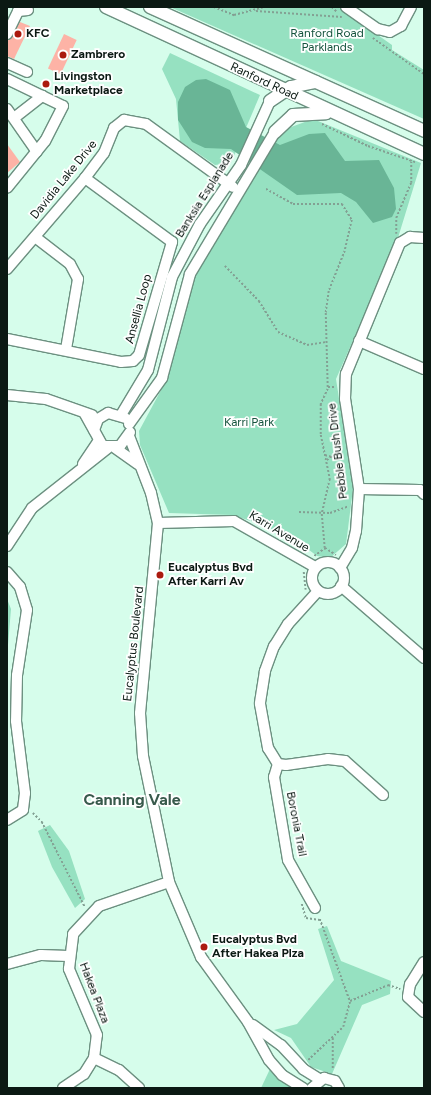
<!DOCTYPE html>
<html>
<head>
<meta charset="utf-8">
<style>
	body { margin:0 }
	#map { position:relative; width:431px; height:1095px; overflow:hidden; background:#d6fdeb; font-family:Figtree,sans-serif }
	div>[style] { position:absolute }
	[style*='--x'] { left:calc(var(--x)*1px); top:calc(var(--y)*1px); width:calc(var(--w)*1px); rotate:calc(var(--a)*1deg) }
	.green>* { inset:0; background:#96e1c1 }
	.water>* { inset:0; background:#69b596 }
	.building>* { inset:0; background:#fdb3a6; transform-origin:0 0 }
	.path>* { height:1.5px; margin-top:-0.75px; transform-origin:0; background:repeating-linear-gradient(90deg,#83a093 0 2px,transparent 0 4px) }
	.roads { filter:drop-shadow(1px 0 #6c9080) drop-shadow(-1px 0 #6c9080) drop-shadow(0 1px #6c9080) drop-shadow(0 -1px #6c9080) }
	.minor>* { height:10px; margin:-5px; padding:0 5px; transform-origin:5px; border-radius:5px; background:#fff }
	.minor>.ring { margin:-5px; padding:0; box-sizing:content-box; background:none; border:10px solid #fff; border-radius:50% }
	.major>* { height:12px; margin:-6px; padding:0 6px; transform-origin:6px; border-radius:6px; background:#fff }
	.dots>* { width:11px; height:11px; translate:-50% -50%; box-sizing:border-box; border:2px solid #fff; border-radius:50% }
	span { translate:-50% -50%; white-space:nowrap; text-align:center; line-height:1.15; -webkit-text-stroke:3.5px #fff; paint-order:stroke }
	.poi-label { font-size:12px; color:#0b1913; font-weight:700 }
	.left { translate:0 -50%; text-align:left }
	.park-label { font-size:12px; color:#16543e }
	.street-label { font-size:12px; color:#0b1913 }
	.district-label { font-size:16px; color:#385a4c; font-weight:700 }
	.frame { position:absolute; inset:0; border:8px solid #0b1913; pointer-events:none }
</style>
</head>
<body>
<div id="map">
	<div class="green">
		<i style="clip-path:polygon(170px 7px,338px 7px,392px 45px,392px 50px,424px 70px,424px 119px)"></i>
		<i style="clip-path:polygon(170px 53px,260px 95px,231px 163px,215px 165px,180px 141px,176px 99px,162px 69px)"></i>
		<i style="clip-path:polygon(313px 119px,421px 163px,397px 241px,336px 379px,353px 489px,346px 544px,330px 558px,317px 556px,300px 543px,263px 525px,232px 515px,169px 513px,140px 445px,139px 431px,167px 379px,190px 283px,267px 150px,283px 130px)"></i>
		<i style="clip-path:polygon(7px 599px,11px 609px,7px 657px)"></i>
		<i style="clip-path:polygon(50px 825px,69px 851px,85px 899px,75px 908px,52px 867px,38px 831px)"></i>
		<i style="clip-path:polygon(327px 926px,341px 961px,391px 981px,390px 994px,362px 1005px,332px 1074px,311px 1067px,291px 1038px,274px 1030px,297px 1024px,334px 980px,318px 929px)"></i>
		<i style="clip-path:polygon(270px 1069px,297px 1088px,261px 1088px)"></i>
	</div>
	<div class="water">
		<i style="clip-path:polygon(206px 79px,230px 90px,246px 127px,280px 145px,309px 134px,325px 133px,345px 161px,379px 160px,394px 188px,396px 209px,392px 217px,373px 223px,356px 202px,341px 193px,297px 195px,231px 149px,205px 148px,192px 142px,178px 120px,178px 102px,185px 87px,196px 80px)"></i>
	</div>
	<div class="building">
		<i style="clip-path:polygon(20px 22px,30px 26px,14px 59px,7px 56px,7px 42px)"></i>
		<i style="left:64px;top:34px;width:14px;height:38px;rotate:25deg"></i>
		<i style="clip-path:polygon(7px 144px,20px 162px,7px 173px)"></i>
	</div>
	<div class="path">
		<i style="--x:214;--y:7;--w:22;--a:22"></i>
		<i style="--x:234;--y:15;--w:31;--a:-15"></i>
		<i style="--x:332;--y:7;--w:7;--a:45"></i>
		<i style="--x:256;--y:11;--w:86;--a:4"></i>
		<i style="--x:373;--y:38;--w:62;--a:35.2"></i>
		<i style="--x:322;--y:124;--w:51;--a:25.6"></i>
		<i style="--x:368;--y:146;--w:50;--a:18.8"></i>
		<i style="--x:266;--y:189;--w:31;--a:29"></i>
		<i style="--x:293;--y:204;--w:49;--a:0"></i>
		<i style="--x:342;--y:204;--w:19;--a:58"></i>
		<i style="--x:352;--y:220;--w:32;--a:103"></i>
		<i style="--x:345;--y:251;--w:43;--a:111.8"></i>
		<i style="--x:329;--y:291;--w:22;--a:98"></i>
		<i style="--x:326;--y:313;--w:76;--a:88.5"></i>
		<i style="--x:328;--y:389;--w:17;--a:115"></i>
		<i style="--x:321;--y:404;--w:31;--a:90"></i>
		<i style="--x:321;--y:435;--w:45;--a:78.4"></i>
		<i style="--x:330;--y:479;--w:36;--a:103"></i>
		<i style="--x:322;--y:514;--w:34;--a:85"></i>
		<i style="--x:396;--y:234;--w:16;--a:-90"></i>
		<i style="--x:396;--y:218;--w:38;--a:-67"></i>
		<i style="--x:411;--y:183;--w:21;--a:-90"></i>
		<i style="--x:225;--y:266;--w:49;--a:45.8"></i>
		<i style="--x:259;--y:301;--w:36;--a:58"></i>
		<i style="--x:278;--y:332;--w:32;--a:24"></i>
		<i style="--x:307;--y:345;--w:20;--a:-9"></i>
		<i style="--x:328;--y:387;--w:8;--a:0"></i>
		<i style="--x:325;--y:455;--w:7;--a:16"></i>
		<i style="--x:332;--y:457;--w:7;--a:146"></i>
		<i style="--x:332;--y:457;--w:12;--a:-14"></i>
		<i style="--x:299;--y:512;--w:31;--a:2"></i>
		<i style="--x:330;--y:513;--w:20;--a:-20"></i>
		<i style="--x:314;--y:556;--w:14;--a:-36"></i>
		<i style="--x:325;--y:548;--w:13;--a:32"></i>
		<i style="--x:304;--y:572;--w:18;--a:84"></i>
		<i style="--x:33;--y:813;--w:13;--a:45"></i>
		<i style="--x:42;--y:822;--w:95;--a:63.2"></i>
		<i style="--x:302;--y:904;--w:15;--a:74"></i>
		<i style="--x:306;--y:918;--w:14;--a:8"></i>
		<i style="--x:320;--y:919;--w:87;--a:69.9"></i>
		<i style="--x:333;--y:1038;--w:32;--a:90"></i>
		<i style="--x:308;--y:1060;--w:48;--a:-43.3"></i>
		<i style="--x:343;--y:1027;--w:27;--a:-75"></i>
		<i style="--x:350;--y:1001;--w:41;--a:-22.8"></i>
		<i style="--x:388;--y:985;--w:13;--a:18"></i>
	</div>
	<div class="roads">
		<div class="minor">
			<i style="--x:346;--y:7;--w:39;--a:35"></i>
			<i style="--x:378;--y:29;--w:12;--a:14"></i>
			<i style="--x:390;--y:32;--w:13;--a:-29"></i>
			<i style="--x:401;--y:26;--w:21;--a:-62"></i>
			<i style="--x:7;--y:34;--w:25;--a:-64"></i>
			<i style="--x:18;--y:11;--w:10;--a:-6"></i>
			<i style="--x:7;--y:63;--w:22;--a:24"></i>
			<i style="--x:7;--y:79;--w:62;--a:25.7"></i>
			<i style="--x:63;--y:106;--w:39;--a:117"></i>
			<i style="--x:45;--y:141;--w:60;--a:129"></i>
			<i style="--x:7;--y:109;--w:52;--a:55.1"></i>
			<i style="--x:14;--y:118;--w:36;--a:-38"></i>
			<i style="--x:35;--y:237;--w:44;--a:37.6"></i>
			<i style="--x:70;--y:264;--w:17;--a:62"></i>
			<i style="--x:78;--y:279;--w:71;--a:99.7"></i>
			<i style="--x:7;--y:269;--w:120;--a:-49.4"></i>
			<i style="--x:85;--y:178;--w:31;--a:-53"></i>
			<i style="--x:104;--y:153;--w:27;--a:-68"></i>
			<i style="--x:114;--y:128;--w:13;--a:-39"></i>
			<i style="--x:124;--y:120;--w:22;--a:10"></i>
			<i style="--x:146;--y:124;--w:107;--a:35.9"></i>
			<i style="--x:7;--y:339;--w:116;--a:11.4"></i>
			<i style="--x:121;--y:362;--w:12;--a:-5"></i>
			<i style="--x:133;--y:361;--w:8;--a:-45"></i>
			<i style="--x:139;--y:355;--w:118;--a:-73.7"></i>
			<i style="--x:172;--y:242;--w:108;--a:-143.7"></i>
			<i style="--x:359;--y:341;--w:71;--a:23.3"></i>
			<i style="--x:7;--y:395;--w:39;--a:6"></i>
			<i style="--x:46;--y:399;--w:49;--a:19.2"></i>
			<i style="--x:85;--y:414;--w:37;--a:61"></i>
			<i style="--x:103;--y:446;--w:17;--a:0"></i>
			<i style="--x:120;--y:446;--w:17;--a:-54"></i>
			<i style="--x:121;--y:415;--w:52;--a:-59"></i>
			<i style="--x:148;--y:370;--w:96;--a:-75.5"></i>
			<i style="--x:172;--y:277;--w:60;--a:-62.2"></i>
			<i style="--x:200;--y:224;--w:72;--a:-55.2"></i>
			<i style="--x:241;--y:165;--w:70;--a:-65.6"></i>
			<i style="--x:129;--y:424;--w:57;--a:-54.3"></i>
			<i style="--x:162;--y:378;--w:108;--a:-74.9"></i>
			<i style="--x:190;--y:274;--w:165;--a:-59.1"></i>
			<i style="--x:94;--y:430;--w:12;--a:-70"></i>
			<i style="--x:98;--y:419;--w:12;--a:-31"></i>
			<i style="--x:108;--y:413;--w:18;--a:16"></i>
			<i style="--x:129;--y:436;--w:61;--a:68.9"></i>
			<i style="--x:151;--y:493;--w:31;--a:77"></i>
			<i style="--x:158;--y:523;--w:191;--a:95.4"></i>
			<i style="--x:140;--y:713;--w:43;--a:86"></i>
			<i style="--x:143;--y:756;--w:129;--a:78.3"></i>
			<i style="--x:169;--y:882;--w:82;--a:66.9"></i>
			<i style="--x:201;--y:957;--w:80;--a:54.1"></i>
			<i style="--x:248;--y:1022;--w:43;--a:61.1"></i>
			<i style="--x:269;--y:1060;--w:20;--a:49"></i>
			<i style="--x:282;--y:1075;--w:25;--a:32"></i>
			<i style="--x:115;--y:448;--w:28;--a:35"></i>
			<i style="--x:83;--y:464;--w:27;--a:-56"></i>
			<i style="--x:359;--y:489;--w:61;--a:0.9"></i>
			<i style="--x:420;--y:490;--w:6;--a:45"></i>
			<i style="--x:158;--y:523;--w:76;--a:-1.5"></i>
			<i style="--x:234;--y:521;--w:93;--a:29.6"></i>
			<i style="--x:7;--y:546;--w:45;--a:-56.7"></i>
			<i style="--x:32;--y:508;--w:97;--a:-38.3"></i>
			<i class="ring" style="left:312px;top:562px;width:22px;height:22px"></i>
			<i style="--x:340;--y:568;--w:23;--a:-59"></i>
			<i style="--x:352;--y:548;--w:17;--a:-77"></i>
			<i style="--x:356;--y:531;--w:42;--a:-85.9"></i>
			<i style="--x:359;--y:489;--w:91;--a:-98.8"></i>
			<i style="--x:345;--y:399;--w:25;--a:-88"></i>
			<i style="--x:346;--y:374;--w:142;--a:-67.6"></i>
			<i style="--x:400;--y:243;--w:12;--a:-31"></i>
			<i style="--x:410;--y:237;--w:14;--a:4"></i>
			<i style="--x:7;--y:572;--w:20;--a:49"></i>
			<i style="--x:20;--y:587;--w:24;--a:73"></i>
			<i style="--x:27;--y:610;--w:66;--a:98.7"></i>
			<i style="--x:17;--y:675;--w:46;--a:91.2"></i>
			<i style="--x:16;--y:721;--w:73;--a:82.9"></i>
			<i style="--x:25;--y:793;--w:17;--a:97"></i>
			<i style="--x:23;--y:810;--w:19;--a:148"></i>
			<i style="--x:341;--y:586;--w:110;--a:40.9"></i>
			<i style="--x:318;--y:591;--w:45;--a:132.3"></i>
			<i style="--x:288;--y:624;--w:26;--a:122"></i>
			<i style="--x:274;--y:646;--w:27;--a:110"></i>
			<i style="--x:265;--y:671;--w:33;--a:99"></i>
			<i style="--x:260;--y:704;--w:45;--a:79.7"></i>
			<i style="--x:268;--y:748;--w:19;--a:58"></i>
			<i style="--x:278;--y:764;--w:8;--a:7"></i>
			<i style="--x:286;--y:765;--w:42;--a:-8.1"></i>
			<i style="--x:328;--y:759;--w:17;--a:7"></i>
			<i style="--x:345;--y:761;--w:51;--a:41.8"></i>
			<i style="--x:278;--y:764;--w:14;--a:107"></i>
			<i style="--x:274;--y:777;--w:84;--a:80.4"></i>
			<i style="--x:288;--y:860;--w:55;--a:60.6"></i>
			<i style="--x:424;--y:962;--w:26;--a:122"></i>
			<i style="--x:410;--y:984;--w:13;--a:99"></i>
			<i style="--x:408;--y:997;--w:22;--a:43"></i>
			<i style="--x:7;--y:964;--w:35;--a:-15"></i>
			<i style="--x:41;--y:955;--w:27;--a:2"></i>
			<i style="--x:253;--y:1025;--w:34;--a:36"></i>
			<i style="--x:281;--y:1045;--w:33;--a:47"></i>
			<i style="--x:303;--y:1069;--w:19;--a:32"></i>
			<i style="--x:94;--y:1058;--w:28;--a:26"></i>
			<i style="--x:119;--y:1070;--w:27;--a:42"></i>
			<i style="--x:63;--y:1088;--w:25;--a:-34"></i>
			<i style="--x:84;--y:1074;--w:19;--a:-58"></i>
			<i style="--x:94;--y:1058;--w:23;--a:-83"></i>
			<i style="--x:97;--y:1035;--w:72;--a:-113"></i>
			<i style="--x:69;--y:969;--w:35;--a:-83"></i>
			<i style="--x:73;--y:934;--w:38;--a:-47"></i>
			<i style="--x:99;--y:906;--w:74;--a:-18.9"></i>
			<i style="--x:312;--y:1088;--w:16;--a:-40"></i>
			<i style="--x:324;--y:1078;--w:11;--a:15"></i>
			<i style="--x:335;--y:1081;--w:8;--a:60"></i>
		</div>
		<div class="major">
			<i style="--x:106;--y:7;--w:350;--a:24.8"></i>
			<i style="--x:150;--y:7;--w:301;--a:24.3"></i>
			<i style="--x:270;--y:101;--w:25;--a:-34"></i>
			<i style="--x:291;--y:87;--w:25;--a:-12"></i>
			<i style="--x:275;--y:132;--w:25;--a:-43"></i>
			<i style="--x:293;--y:115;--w:33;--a:-3"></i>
		</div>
	</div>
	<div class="dots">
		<i style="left:18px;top:34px;background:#ab1a0f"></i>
		<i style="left:63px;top:55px;background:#ab1a0f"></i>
		<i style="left:46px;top:84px;background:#ab1a0f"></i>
		<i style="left:160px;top:575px;background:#ab1a0f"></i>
		<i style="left:204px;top:947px;background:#ab1a0f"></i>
	</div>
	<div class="poi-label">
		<span class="left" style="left:26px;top:34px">KFC</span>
		<span class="left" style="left:71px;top:55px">Zambrero</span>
		<span class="left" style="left:54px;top:84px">Livingston<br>Marketplace</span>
		<span class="left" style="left:168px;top:575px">Eucalyptus Bvd<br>After Karri Av</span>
		<span class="left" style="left:212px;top:947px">Eucalyptus Bvd<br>After Hakea Plza</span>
	</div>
	<div class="park-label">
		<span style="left:327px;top:41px">Ranford Road<br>Parklands</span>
		<span style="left:249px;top:423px">Karri Park</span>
	</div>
	<div class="street-label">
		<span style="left:264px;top:82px;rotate:25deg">Ranford Road</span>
		<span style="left:64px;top:180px;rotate:-51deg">Davidia Lake Drive</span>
		<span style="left:205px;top:195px;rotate:-58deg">Banksia Esplanade</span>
		<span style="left:139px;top:309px;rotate:-75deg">Ansellia Loop</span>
		<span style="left:338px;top:451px;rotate:-97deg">Pebble Bush Drive</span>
		<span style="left:279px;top:532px;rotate:31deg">Karri Avenue</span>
		<span style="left:134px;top:644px;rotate:-84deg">Eucalyptus Boulevard</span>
		<span style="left:296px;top:824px;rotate:79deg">Boronia Trail</span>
		<span style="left:94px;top:993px;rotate:69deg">Hakea Plaza</span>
	</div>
	<div class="district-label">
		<span style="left:132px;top:800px">Canning Vale</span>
	</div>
	<div class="frame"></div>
</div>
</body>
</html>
